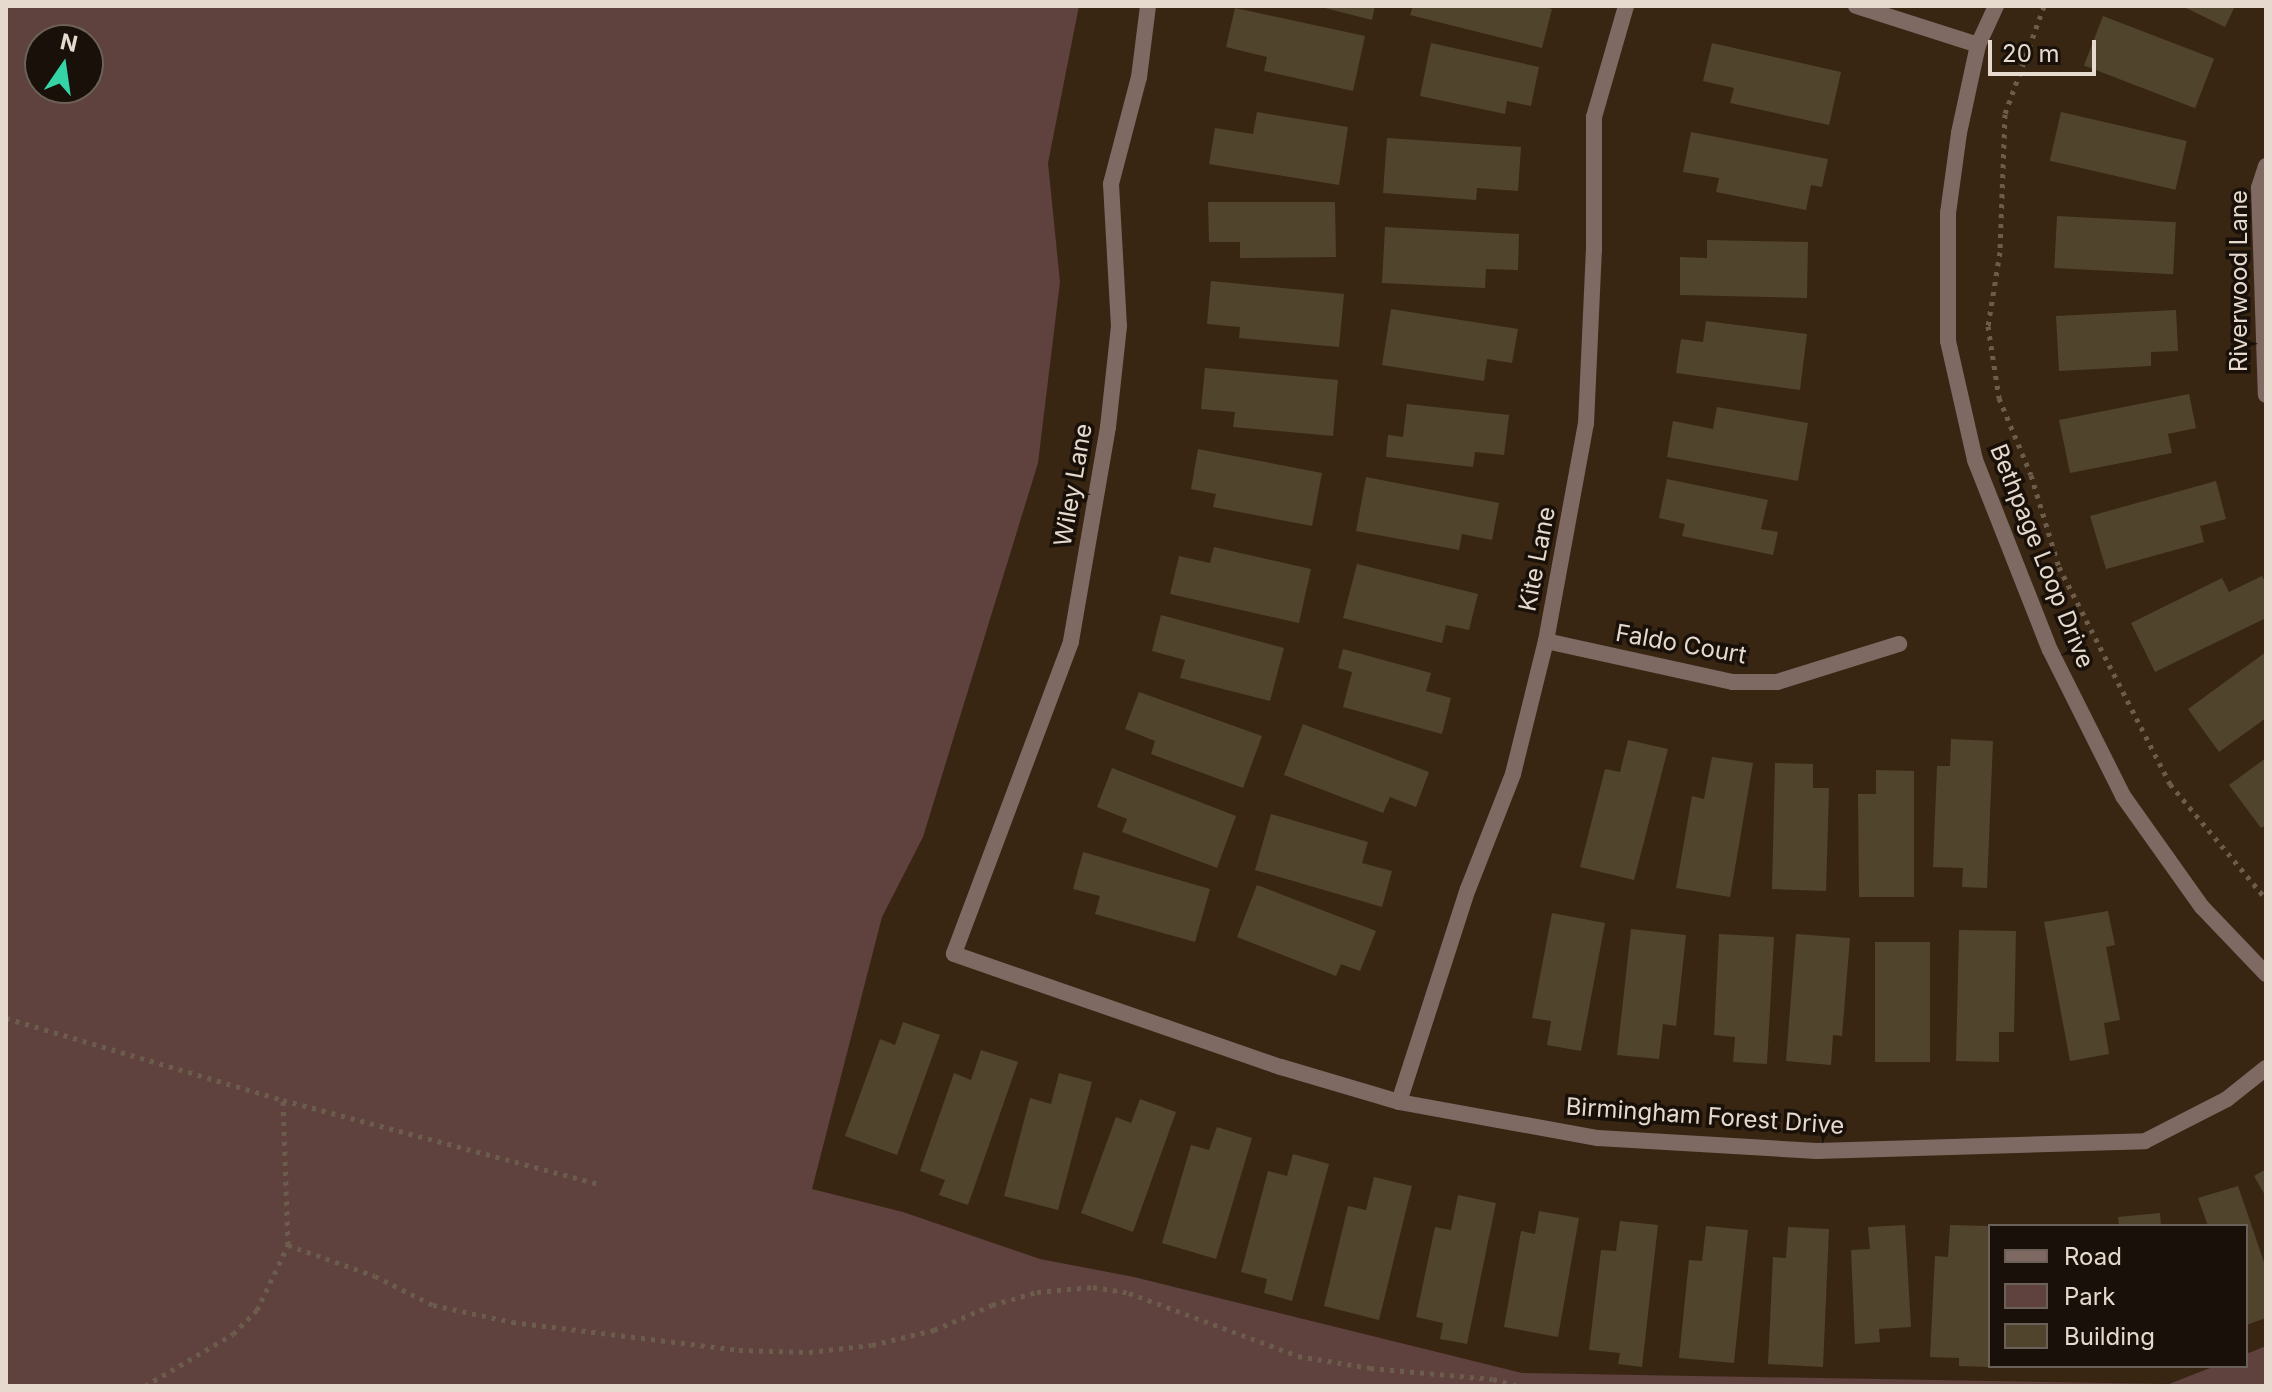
<!DOCTYPE html>
<html>
<head>
<meta charset="utf-8">
<style>
	body { margin:0 }
	#map { position:relative; width:2272px; height:1392px; overflow:hidden; background:#382613; font-family:Inter,sans-serif }
	div>[style] { position:absolute }
	[style*='--x'] { left:calc(var(--x)*1px); top:calc(var(--y)*1px); width:calc(var(--w)*1px); rotate:calc(var(--a)*1deg) }
	.green>* { inset:0; background:#5f413e }
	.building>* { inset:0; background:#50442c; transform-origin:0 0 }
	.path>* { height:5px; margin-top:-2.5px; transform-origin:0; background:repeating-linear-gradient(90deg,#6c5c4b 0 4px,transparent 0 10px) }
	.street>* { height:16px; margin:-8px; padding:0 8px; transform-origin:8px; border-radius:8px; background:#7e6a62 }
	span { translate:-50% -50%; white-space:nowrap; text-align:center; line-height:1.15; -webkit-text-stroke:7px #191109; paint-order:stroke }
	.street-label { font-size:24px; color:#e6dace }
	.frame { position:absolute; inset:0; border:8px solid #e6dace; pointer-events:none }
	.legend { position:absolute; left:1988px; top:1224px; width:260px; height:144px; box-sizing:border-box; background:#191109; border:2px solid #6b6158; margin:0; padding:10px 14px; list-style:none; font-size:24px; color:#e6dace }
	.legend li { display:flex; align-items:center; gap:16px; height:40px }
	.legend b { width:40px; border:2px solid #6b6158 }
	.north { position:absolute; left:24px; top:24px; width:80px; height:80px; box-sizing:border-box; background:#191109; border:2px solid #6b6158; border-radius:50%; rotate:13deg; font-size:22px; font-weight:700; line-height:32px; text-align:center; color:#e6dace }
	.north::after { content:''; display:block; margin:auto; width:28px; height:36px; background:#34d4a7; clip-path:polygon(50% 0,100% 100%,50% 72%,0 100%) }
	.scale { position:absolute; left:1988px; top:40px; width:108px; height:36px; box-sizing:border-box; border:4px solid #e6dace; border-top:0; padding-left:10px; font-size:24px; line-height:28px; white-space:nowrap; color:#e6dace; -webkit-text-stroke:6px #191109; paint-order:stroke }
</style>
</head>
<body>
<div id="map">
	<div class="green">
		<i style="clip-path:polygon(evenodd,6px 6px,1079px 6px,1048px 163px,1060px 282px,1038px 463px,923px 837px,882px 917px,812px 1189px,903px 1212px,1040px 1259px,1134px 1277px,1522px 1373px,2169px 1384px,2215px 1366px,2246px 1366px,2246px 1354px,2266px 1346px,2266px 1386px,6px 1386px,6px 6px,88px 40px,88px 88px,40px 88px,40px 40px,88px 40px)"></i>
	</div>
	<div class="building">
		<i style="clip-path:polygon(1317px 6px,1375px 6px,1372px 20px)"></i>
		<i style="clip-path:polygon(1413px 6px,1542px 6px,1552px 9px,1542px 48px,1410px 15px)"></i>
		<i style="clip-path:polygon(2182px 6px,2235px 6px,2225px 27px)"></i>
		<i style="clip-path:polygon(1235px 8px,1365px 36px,1353px 91px,1264px 71px,1267px 57px,1226px 47px)"></i>
		<i style="left:2103px;top:16px;width:119px;height:53px;rotate:21deg"></i>
		<i style="clip-path:polygon(1431px 43px,1539px 67px,1531px 106px,1507px 101px,1505px 114px,1420px 96px)"></i>
		<i style="clip-path:polygon(1712px 43px,1841px 72px,1829px 125px,1730px 103px,1734px 88px,1703px 81px)"></i>
		<i style="clip-path:polygon(1257px 112px,1348px 127px,1339px 185px,1209px 164px,1215px 128px,1253px 134px)"></i>
		<i style="left:2061px;top:112px;width:129px;height:50px;rotate:13deg"></i>
		<i style="clip-path:polygon(1691px 132px,1828px 159px,1822px 187px,1811px 185px,1806px 210px,1716px 192px,1719px 178px,1683px 172px)"></i>
		<i style="clip-path:polygon(1387px 138px,1521px 147px,1518px 191px,1477px 188px,1476px 200px,1383px 193px)"></i>
		<i style="clip-path:polygon(1208px 202px,1335px 202px,1336px 257px,1240px 258px,1240px 242px,1209px 242px)"></i>
		<i style="left:2057px;top:216px;width:119px;height:52px;rotate:3deg"></i>
		<i style="clip-path:polygon(1385px 227px,1519px 234px,1518px 270px,1486px 269px,1485px 288px,1382px 283px)"></i>
		<i style="clip-path:polygon(1707px 240px,1808px 242px,1807px 298px,1680px 295px,1680px 257px,1707px 258px)"></i>
		<i style="clip-path:polygon(1211px 281px,1344px 294px,1339px 347px,1239px 338px,1240px 327px,1207px 324px)"></i>
		<i style="clip-path:polygon(1391px 309px,1518px 329px,1512px 363px,1487px 359px,1484px 381px,1382px 365px)"></i>
		<i style="clip-path:polygon(2176px 310px,2178px 351px,2151px 352px,2151px 366px,2059px 371px,2056px 316px)"></i>
		<i style="clip-path:polygon(1706px 321px,1807px 334px,1800px 390px,1676px 373px,1681px 339px,1703px 342px)"></i>
		<i style="clip-path:polygon(1205px 368px,1338px 380px,1333px 436px,1233px 427px,1235px 412px,1201px 409px)"></i>
		<i style="clip-path:polygon(2189px 394px,2196px 428px,2168px 434px,2172px 453px,2070px 473px,2059px 420px)"></i>
		<i style="clip-path:polygon(1407px 404px,1509px 415px,1504px 455px,1475px 452px,1473px 467px,1386px 457px,1388px 435px,1403px 437px)"></i>
		<i style="clip-path:polygon(1717px 407px,1808px 423px,1798px 481px,1667px 457px,1673px 421px,1713px 429px)"></i>
		<i style="clip-path:polygon(1198px 449px,1322px 473px,1312px 526px,1213px 507px,1216px 494px,1191px 489px)"></i>
		<i style="clip-path:polygon(1366px 477px,1499px 503px,1492px 540px,1462px 534px,1459px 550px,1356px 531px)"></i>
		<i style="clip-path:polygon(1667px 479px,1768px 500px,1761px 529px,1778px 532px,1773px 555px,1682px 536px,1685px 524px,1659px 518px)"></i>
		<i style="clip-path:polygon(2216px 481px,2226px 519px,2200px 526px,2204px 542px,2106px 569px,2090px 516px)"></i>
		<i style="clip-path:polygon(1214px 547px,1311px 569px,1299px 623px,1170px 594px,1179px 556px,1210px 563px)"></i>
		<i style="clip-path:polygon(1357px 564px,1478px 594px,1469px 630px,1446px 625px,1442px 643px,1343px 618px)"></i>
		<i style="clip-path:polygon(2262px 576px,2266px 583px,2266px 618px,2155px 672px,2131px 623px,2222px 578px,2229px 592px)"></i>
		<i style="clip-path:polygon(1161px 615px,1284px 648px,1270px 701px,1180px 678px,1185px 660px,1152px 651px)"></i>
		<i style="clip-path:polygon(1343px 649px,1431px 673px,1426px 691px,1451px 698px,1442px 734px,1343px 707px,1352px 672px,1338px 668px)"></i>
		<i style="clip-path:polygon(2266px 652px,2266px 718px,2219px 752px,2188px 709px)"></i>
		<i style="clip-path:polygon(1139px 692px,1262px 736px,1243px 788px,1151px 754px,1155px 741px,1125px 729px)"></i>
		<i style="clip-path:polygon(1303px 724px,1429px 772px,1416px 807px,1390px 797px,1383px 813px,1284px 775px)"></i>
		<i style="clip-path:polygon(1951px 739px,1993px 741px,1987px 888px,1962px 887px,1963px 868px,1933px 867px,1937px 766px,1950px 766px)"></i>
		<i style="clip-path:polygon(1628px 740px,1668px 749px,1634px 880px,1580px 867px,1605px 769px,1620px 772px)"></i>
		<i style="clip-path:polygon(1712px 757px,1753px 763px,1730px 897px,1676px 888px,1692px 796px,1704px 799px)"></i>
		<i style="clip-path:polygon(2266px 758px,2266px 825px,2261px 828px,2229px 785px)"></i>
		<i style="clip-path:polygon(1775px 763px,1813px 764px,1813px 788px,1829px 788px,1826px 891px,1772px 889px)"></i>
		<i style="clip-path:polygon(1112px 768px,1236px 816px,1217px 868px,1122px 832px,1127px 819px,1097px 807px)"></i>
		<i style="clip-path:polygon(1876px 770px,1914px 771px,1914px 897px,1859px 897px,1858px 794px,1876px 794px)"></i>
		<i style="clip-path:polygon(1271px 814px,1368px 842px,1362px 863px,1392px 871px,1382px 907px,1255px 870px)"></i>
		<i style="clip-path:polygon(1083px 852px,1210px 889px,1195px 942px,1095px 914px,1100px 896px,1073px 889px)"></i>
		<i style="clip-path:polygon(1257px 885px,1376px 931px,1360px 971px,1341px 964px,1336px 976px,1237px 937px)"></i>
		<i style="clip-path:polygon(2108px 911px,2115px 945px,2106px 947px,2120px 1020px,2104px 1023px,2109px 1054px,2070px 1061px,2044px 922px)"></i>
		<i style="clip-path:polygon(1552px 913px,1605px 923px,1581px 1051px,1547px 1045px,1551px 1021px,1532px 1018px)"></i>
		<i style="clip-path:polygon(1631px 929px,1686px 935px,1676px 1026px,1663px 1024px,1659px 1059px,1617px 1055px)"></i>
		<i style="clip-path:polygon(1959px 930px,2016px 931px,2014px 1032px,1999px 1032px,1999px 1062px,1956px 1061px)"></i>
		<i style="clip-path:polygon(1719px 934px,1774px 937px,1767px 1064px,1733px 1062px,1735px 1037px,1714px 1035px)"></i>
		<i style="clip-path:polygon(1796px 934px,1850px 938px,1842px 1036px,1833px 1035px,1831px 1065px,1786px 1061px)"></i>
		<i style="left:1875px;top:942px;width:55px;height:120px"></i>
		<i style="clip-path:polygon(903px 1022px,940px 1035px,897px 1155px,845px 1136px,880px 1039px,895px 1045px)"></i>
		<i style="clip-path:polygon(981px 1050px,1018px 1062px,968px 1205px,939px 1195px,945px 1180px,920px 1171px,954px 1073px,971px 1080px)"></i>
		<i style="clip-path:polygon(1059px 1073px,1092px 1082px,1058px 1210px,1004px 1196px,1030px 1098px,1051px 1104px)"></i>
		<i style="clip-path:polygon(1140px 1099px,1176px 1112px,1133px 1232px,1081px 1213px,1116px 1117px,1131px 1123px)"></i>
		<i style="clip-path:polygon(1217px 1127px,1252px 1138px,1216px 1259px,1162px 1243px,1191px 1145px,1209px 1150px)"></i>
		<i style="clip-path:polygon(1293px 1154px,1329px 1164px,1292px 1301px,1264px 1293px,1267px 1279px,1241px 1272px,1268px 1171px,1287px 1176px)"></i>
		<i style="clip-path:polygon(2266px 1169px,2266px 1197px,2254px 1176px)"></i>
		<i style="clip-path:polygon(1374px 1177px,1412px 1186px,1379px 1320px,1324px 1306px,1348px 1206px,1366px 1210px)"></i>
		<i style="clip-path:polygon(2238px 1186px,2266px 1268px,2266px 1318px,2246px 1325px,2246px 1226px,2208px 1226px,2198px 1198px)"></i>
		<i style="clip-path:polygon(1458px 1195px,1496px 1203px,1467px 1344px,1440px 1339px,1443px 1323px,1416px 1317px,1435px 1227px,1451px 1230px)"></i>
		<i style="clip-path:polygon(1539px 1211px,1579px 1218px,1558px 1337px,1504px 1327px,1521px 1231px,1535px 1234px)"></i>
		<i style="clip-path:polygon(2160px 1213px,2161px 1226px,2119px 1226px,2118px 1217px)"></i>
		<i style="clip-path:polygon(1620px 1221px,1658px 1225px,1642px 1367px,1618px 1364px,1620px 1353px,1589px 1350px,1601px 1250px,1616px 1251px)"></i>
		<i style="clip-path:polygon(1905px 1225px,1911px 1327px,1879px 1329px,1880px 1342px,1855px 1344px,1851px 1250px,1870px 1249px,1868px 1227px)"></i>
		<i style="clip-path:polygon(1950px 1225px,1990px 1226px,1988px 1367px,1959px 1366px,1959px 1358px,1930px 1357px,1935px 1256px,1948px 1257px)"></i>
		<i style="clip-path:polygon(1706px 1226px,1748px 1230px,1734px 1363px,1679px 1358px,1689px 1260px,1702px 1261px)"></i>
		<i style="clip-path:polygon(1788px 1227px,1829px 1229px,1823px 1367px,1768px 1364px,1773px 1257px,1786px 1258px)"></i>
	</div>
	<div class="path">
		<i style="--x:2044;--y:6;--w:115;--a:109.9"></i>
		<i style="--x:2005;--y:114;--w:138;--a:92.1"></i>
		<i style="--x:2000;--y:252;--w:75;--a:99.2"></i>
		<i style="--x:1988;--y:326;--w:73;--a:81.3"></i>
		<i style="--x:1999;--y:398;--w:83;--a:67.4"></i>
		<i style="--x:2031;--y:475;--w:96;--a:73.1"></i>
		<i style="--x:2059;--y:567;--w:244;--a:62.9"></i>
		<i style="--x:2170;--y:784;--w:150;--a:50.1"></i>
		<i style="--x:6;--y:1018;--w:289;--a:16.5"></i>
		<i style="--x:288;--y:1245;--w:145;--a:-92"></i>
		<i style="--x:283;--y:1100;--w:330;--a:14.9"></i>
		<i style="--x:145;--y:1386;--w:102;--a:-30.6"></i>
		<i style="--x:233;--y:1334;--w:34;--a:-45"></i>
		<i style="--x:257;--y:1310;--w:72;--a:-64.5"></i>
		<i style="--x:288;--y:1245;--w:92;--a:19.6"></i>
		<i style="--x:375;--y:1276;--w:65;--a:26.6"></i>
		<i style="--x:433;--y:1305;--w:81;--a:12.1"></i>
		<i style="--x:512;--y:1322;--w:229;--a:7"></i>
		<i style="--x:739;--y:1350;--w:70;--a:1.6"></i>
		<i style="--x:809;--y:1352;--w:63;--a:-6.3"></i>
		<i style="--x:872;--y:1345;--w:64;--a:-13.6"></i>
		<i style="--x:934;--y:1330;--w:63;--a:-23.3"></i>
		<i style="--x:992;--y:1305;--w:47;--a:-16.1"></i>
		<i style="--x:1037;--y:1292;--w:56;--a:-5.1"></i>
		<i style="--x:1093;--y:1287;--w:36;--a:9"></i>
		<i style="--x:1129;--y:1293;--w:180;--a:20.4"></i>
		<i style="--x:1298;--y:1356;--w:73;--a:9.5"></i>
		<i style="--x:1370;--y:1368;--w:123;--a:5.1"></i>
		<i style="--x:1493;--y:1379;--w:25;--a:16"></i>
	</div>
	<div class="street">
		<i style="--x:1148;--y:6;--w:72;--a:97.2"></i>
		<i style="--x:1139;--y:77;--w:111;--a:104.7"></i>
		<i style="--x:1111;--y:184;--w:142;--a:86.8"></i>
		<i style="--x:1119;--y:326;--w:102;--a:96.2"></i>
		<i style="--x:1108;--y:427;--w:218;--a:99.8"></i>
		<i style="--x:1071;--y:642;--w:333;--a:110.6"></i>
		<i style="--x:954;--y:954;--w:346;--a:19.1"></i>
		<i style="--x:1281;--y:1067;--w:123;--a:16.5"></i>
		<i style="--x:1399;--y:1102;--w:202;--a:10.3"></i>
		<i style="--x:1598;--y:1138;--w:219;--a:3.4"></i>
		<i style="--x:1817;--y:1151;--w:328;--a:-1.7"></i>
		<i style="--x:2145;--y:1141;--w:92;--a:-27.1"></i>
		<i style="--x:2227;--y:1099;--w:50;--a:-38.5"></i>
		<i style="--x:1856;--y:6;--w:128;--a:17.7"></i>
		<i style="--x:1996;--y:6;--w:43;--a:114.8"></i>
		<i style="--x:1978;--y:45;--w:90;--a:102.2"></i>
		<i style="--x:1959;--y:133;--w:81;--a:97.8"></i>
		<i style="--x:1948;--y:213;--w:128;--a:90"></i>
		<i style="--x:1948;--y:341;--w:122;--a:77.2"></i>
		<i style="--x:1975;--y:460;--w:204;--a:68.5"></i>
		<i style="--x:2050;--y:650;--w:163;--a:63.4"></i>
		<i style="--x:2123;--y:796;--w:136;--a:54.6"></i>
		<i style="--x:2202;--y:907;--w:93;--a:46.3"></i>
		<i style="--x:2266;--y:166;--w:23;--a:108"></i>
		<i style="--x:2259;--y:188;--w:207;--a:88.1"></i>
		<i style="--x:1546;--y:641;--w:191;--a:12.4"></i>
		<i style="--x:1733;--y:682;--w:44;--a:0"></i>
		<i style="--x:1777;--y:682;--w:128;--a:-17.3"></i>
		<i style="--x:1399;--y:1102;--w:224;--a:-72.1"></i>
		<i style="--x:1468;--y:889;--w:123;--a:-68.6"></i>
		<i style="--x:1513;--y:774;--w:137;--a:-76.1"></i>
		<i style="--x:1546;--y:641;--w:221;--a:-79.6"></i>
		<i style="--x:1586;--y:424;--w:174;--a:-87.4"></i>
		<i style="--x:1594;--y:250;--w:133;--a:-90"></i>
		<i style="--x:1594;--y:117;--w:116;--a:-73.9"></i>
	</div>
	<div class="street-label">
		<span style="left:2239px;top:281px;rotate:-90deg">Riverwood Lane</span>
		<span style="left:1073px;top:485px;rotate:-80deg">Wiley Lane</span>
		<span style="left:2042px;top:556px;rotate:68deg">Bethpage Loop Drive</span>
		<span style="left:1537px;top:559px;rotate:-79deg">Kite Lane</span>
		<span style="left:1681px;top:644px;rotate:10deg">Faldo Court</span>
		<span style="left:1705px;top:1116px;rotate:4deg">Birmingham Forest Drive</span>
	</div>
	<div class="frame"></div>
	<ul class="legend">
	<li><b style="height:10px;background:#7e6a62"></b>Road</li>
	<li><b style="height:22px;background:#5f413e"></b>Park</li>
	<li><b style="height:22px;background:#50442c"></b>Building</li>
	</ul>
	<div class="north">N</div>
	<div class="scale">20 m</div>
</div>
</body>
</html>
